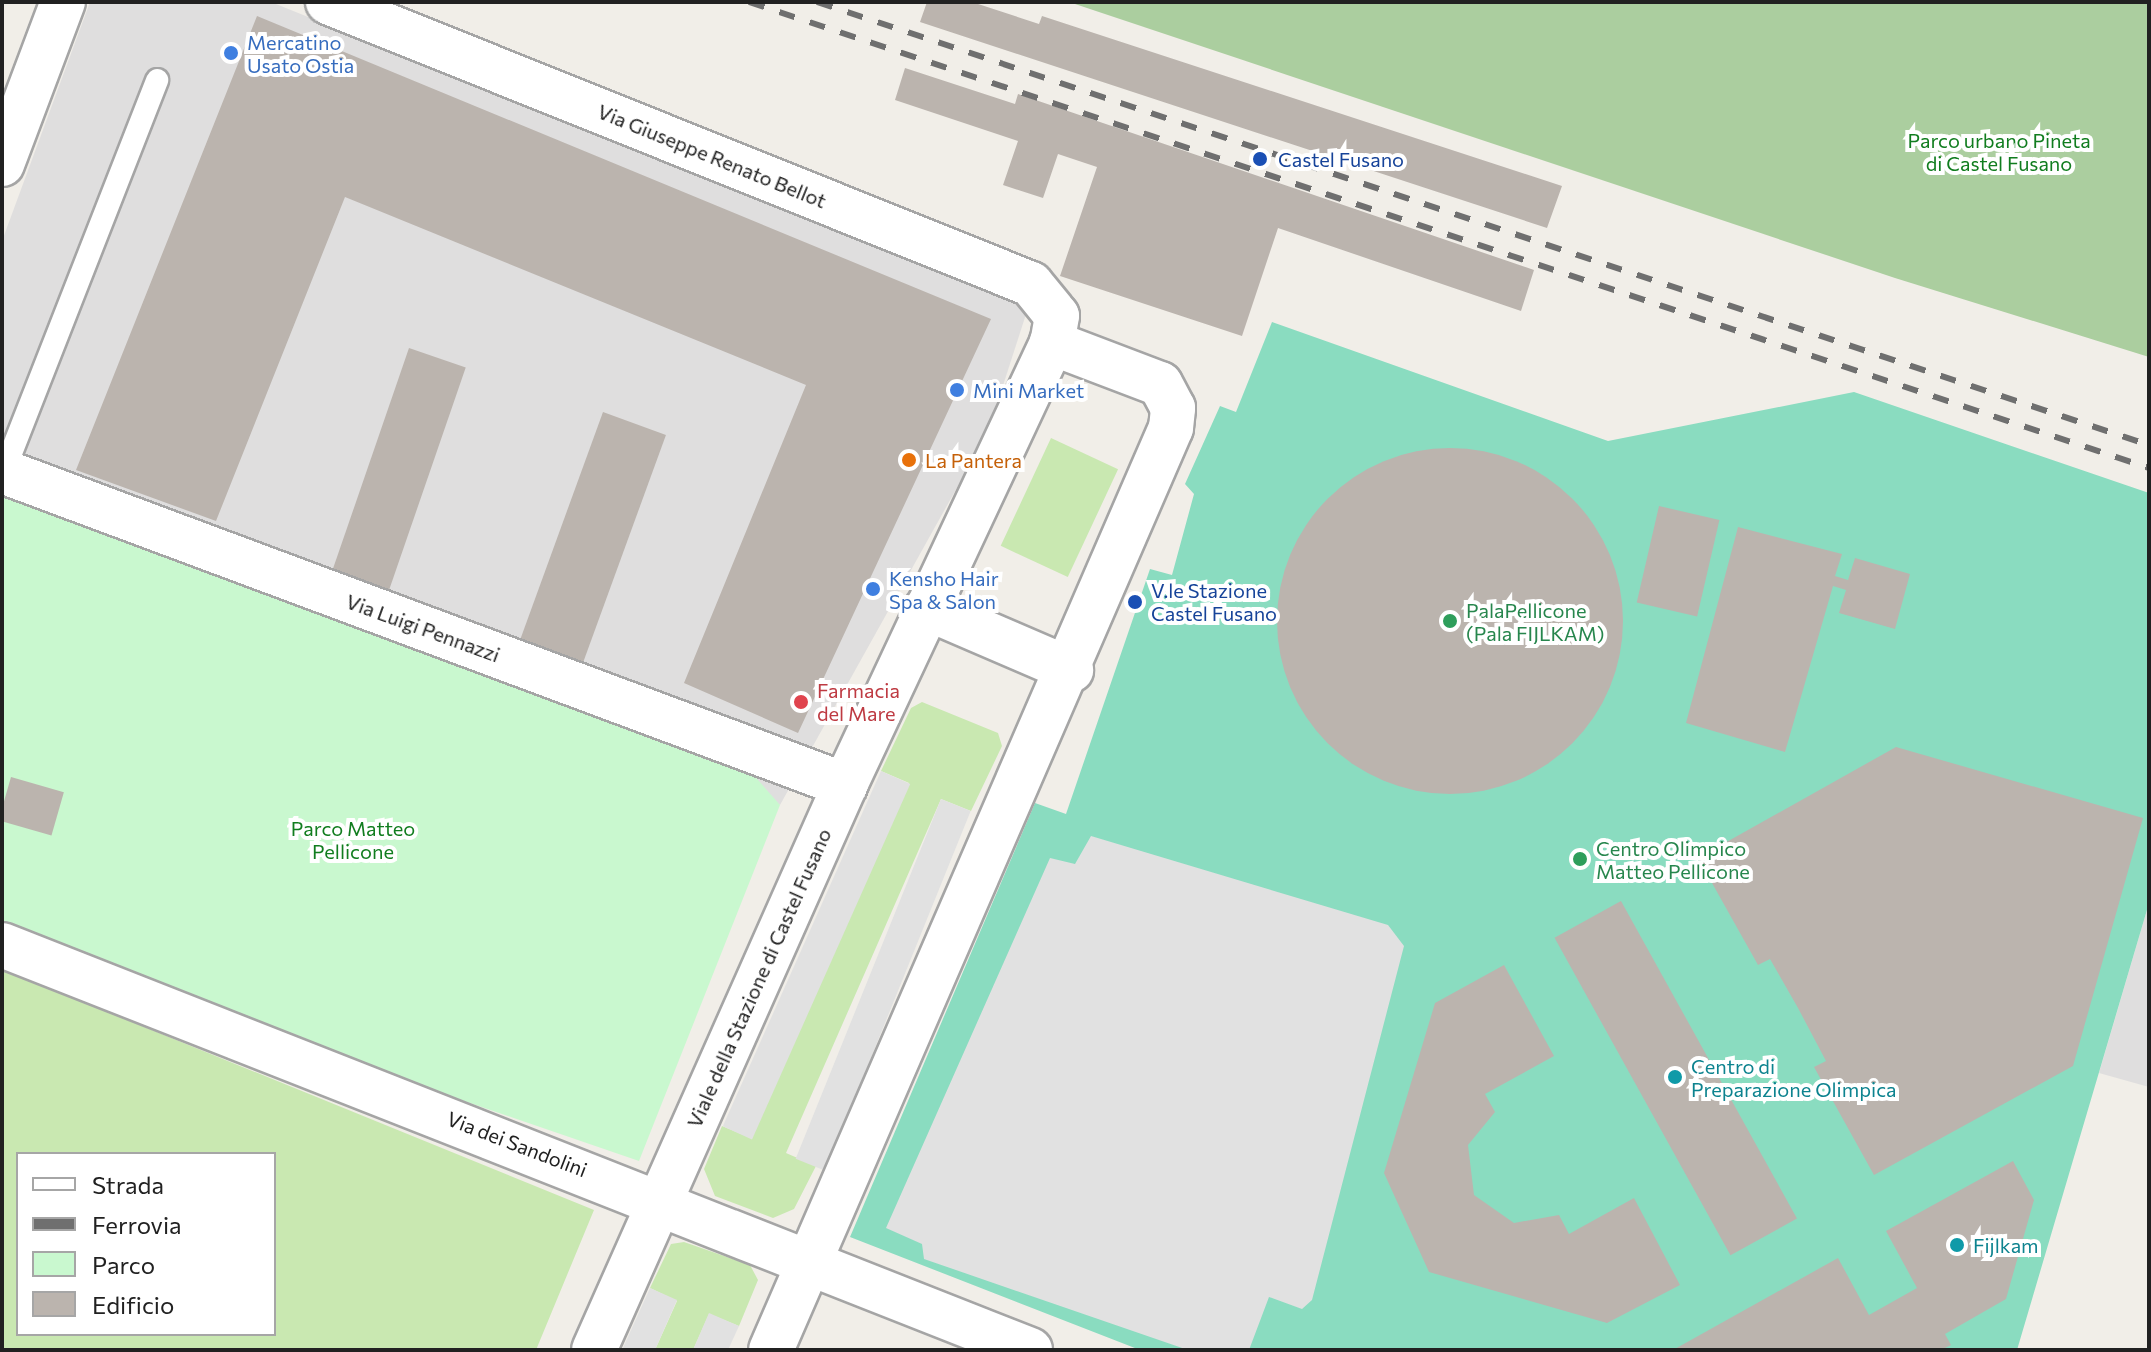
<!DOCTYPE html>
<html>
<head>
<meta charset="utf-8">
<style>
	body { margin:0 }
	#map { position:relative; width:2151px; height:1352px; overflow:hidden; background:#f1eee8; font-family:Commissioner,sans-serif }
	div>[style] { position:absolute }
	[style*='--x'] { left:calc(var(--x)*1px); top:calc(var(--y)*1px); width:calc(var(--w)*1px); rotate:calc(var(--a)*1deg) }
	.residential>* { inset:0; background:#dfdede }
	.grass>* { inset:0; background:#c9e8b1; transform-origin:0 0 }
	.forest>* { inset:0; background:#abce9f }
	.park>* { inset:0; background:#c9f8cf }
	.pitch>* { inset:0; background:#8adcc0 }
	.parking>* { inset:0; background:#e1e1e1; transform-origin:0 0 }
	.building>* { inset:0; background:#bbb4ae; transform-origin:0 0 }
	.round { border-radius:50% }
	.roads { filter:drop-shadow(2px 0 #a5a5a5) drop-shadow(-2px 0 #a5a5a5) drop-shadow(0 2px #a5a5a5) drop-shadow(0 -2px #a5a5a5) }
	.service>* { height:22px; margin:-11px; padding:0 11px; transform-origin:11px; border-radius:11px; background:#fff }
	.minor>* { height:44px; margin:-22px; padding:0 22px; transform-origin:22px; border-radius:22px; background:#fff }
	.rail>* { height:6px; margin-top:-3px; transform-origin:0; background:repeating-linear-gradient(90deg,#6f6f6f 0 16px,transparent 0 32px) }
	.dots>* { width:22px; height:22px; translate:-50% -50%; box-sizing:border-box; border:4px solid #fff; border-radius:50% }
	span { translate:-50% -50%; white-space:nowrap; text-align:center; line-height:1.15; -webkit-text-stroke:8px #fff; paint-order:stroke }
	.shop-label { font-size:20px; color:#366cbe }
	.left { translate:0 -50%; text-align:left }
	.park-label { font-size:20px; color:#117d1f }
	.street-label { font-size:20px; color:#212121 }
	.transit-label { font-size:20px; color:#164399 }
	.food-label { font-size:20px; color:#c56008 }
	.leisure-label { font-size:20px; color:#27864d }
	.health-label { font-size:20px; color:#be3a42 }
	.culture-label { font-size:20px; color:#0d838f }
	.frame { position:absolute; inset:0; border:4px solid #212121; pointer-events:none }
	.legend { position:absolute; left:16px; top:1152px; width:260px; height:184px; box-sizing:border-box; background:#fff; border:2px solid #a6a6a6; margin:0; padding:10px 14px; list-style:none; font-size:24px; color:#212121 }
	.legend li { display:flex; align-items:center; gap:16px; height:40px }
	.legend b { width:40px; border:2px solid #a6a6a6 }
</style>
</head>
<body>
<div id="map">
	<div class="residential">
		<i style="clip-path:polygon(90px 2px,271px 2px,1028px 308px,988px 432px,780px 805px,2px 501px,2px 241px)"></i>
		<i style="clip-path:polygon(2149px 903px,2149px 1087px,2099px 1073px)"></i>
	</div>
	<div class="grass">
		<i style="left:1051px;top:438px;width:74px;height:119px;rotate:25deg"></i>
		<i style="clip-path:polygon(922px 702px,998px 733px,1002px 746px,971px 811px,941px 799px,786px 1153px,816px 1166px,794px 1209px,773px 1218px,715px 1196px,704px 1169px,722px 1126px,751px 1138px,909px 783px,881px 771px,911px 708px)"></i>
		<i style="clip-path:polygon(evenodd,2px 969px,594px 1210px,536px 1350px,2px 1350px,2px 969px,18px 1154px,274px 1154px,274px 1334px,18px 1334px,18px 1154px)"></i>
		<i style="clip-path:polygon(684px 1242px,750px 1265px,758px 1280px,739px 1326px,709px 1314px,693px 1350px,655px 1350px,677px 1301px,650px 1288px,671px 1244px)"></i>
	</div>
	<div class="forest">
		<i style="clip-path:polygon(1069px 2px,2149px 2px,2149px 357px,1895px 278px)"></i>
	</div>
	<div class="park">
		<i style="clip-path:polygon(2px 497px,722px 739px,780px 805px,639px 1161px,2px 942px)"></i>
	</div>
	<div class="pitch">
		<i style="clip-path:polygon(1272px 322px,1608px 441px,1854px 392px,2149px 493px,2149px 903px,2017px 1350px,1140px 1350px,850px 1237px,1035px 803px,1066px 814px,1150px 569px,1172px 575px,1194px 494px,1185px 484px,1220px 406px,1236px 412px)"></i>
	</div>
	<div class="parking">
		<i style="left:881px;top:771px;width:32px;height:389px;rotate:24deg"></i>
		<i style="left:941px;top:799px;width:32px;height:388px;rotate:22deg"></i>
		<i style="clip-path:polygon(1091px 836px,1388px 925px,1404px 946px,1312px 1300px,1302px 1309px,1269px 1297px,1249px 1350px,1188px 1350px,924px 1259px,922px 1244px,886px 1228px,1050px 858px,1075px 864px)"></i>
		<i style="clip-path:polygon(650px 1288px,677px 1300px,655px 1350px,622px 1350px)"></i>
		<i style="clip-path:polygon(709px 1313px,739px 1326px,728px 1350px,693px 1350px)"></i>
	</div>
	<div class="building">
		<i style="clip-path:polygon(927px 2px,972px 2px,1039px 24px,1042px 16px,1562px 186px,1547px 228px,920px 22px)"></i>
		<i style="clip-path:polygon(257px 16px,991px 319px,798px 733px,684px 683px,806px 385px,345px 197px,216px 521px,76px 470px)"></i>
		<i style="clip-path:polygon(905px 68px,1015px 104px,1018px 94px,1534px 270px,1521px 311px,1278px 228px,1242px 336px,1060px 276px,1097px 167px,1058px 154px,1043px 198px,1003px 185px,1018px 141px,895px 100px)"></i>
		<i style="left:409px;top:348px;width:60px;height:237px;rotate:19deg"></i>
		<i style="left:603px;top:412px;width:67px;height:242px;rotate:20deg"></i>
		<i class="round" style="left:1277px;top:448px;width:346px;height:346px"></i>
		<i style="left:1659px;top:506px;width:62px;height:99px;rotate:13deg"></i>
		<i style="clip-path:polygon(1738px 527px,1842px 554px,1835px 576px,1848px 580px,1855px 558px,1910px 574px,1895px 629px,1839px 613px,1846px 590px,1833px 586px,1785px 752px,1686px 723px)"></i>
		<i style="clip-path:polygon(1896px 747px,2143px 818px,2073px 1066px,1874px 1175px,1814px 1067px,1826px 1061px,1798px 1008px,1770px 959px,1758px 965px,1698px 858px)"></i>
		<i style="left:11px;top:777px;width:55px;height:45px;rotate:16deg"></i>
		<i style="left:1621px;top:901px;width:363px;height:76px;rotate:61deg"></i>
		<i style="clip-path:polygon(1504px 965px,1554px 1056px,1485px 1094px,1495px 1112px,1468px 1145px,1474px 1195px,1514px 1223px,1559px 1215px,1569px 1234px,1634px 1198px,1680px 1285px,1607px 1323px,1429px 1272px,1384px 1173px,1435px 1003px)"></i>
		<i style="clip-path:polygon(2013px 1161px,2034px 1200px,2006px 1299px,1945px 1334px,1951px 1345px,1941px 1350px,1673px 1350px,1838px 1258px,1869px 1315px,1917px 1288px,1886px 1231px)"></i>
	</div>
	<div class="roads">
		<div class="service">
			<i style="--x:4;--y:471;--w:420;--a:-68.6"></i>
		</div>
		<div class="minor">
			<i style="--x:328;--y:2;--w:757;--a:21.86"></i>
			<i style="--x:1031;--y:284;--w:41;--a:50.9"></i>
			<i style="--x:1057;--y:316;--w:27;--a:100"></i>
			<i style="--x:1052;--y:343;--w:488;--a:115.1"></i>
			<i style="--x:845;--y:785;--w:618;--a:113.95"></i>
			<i style="--x:2;--y:164;--w:173;--a:-69.4"></i>
			<i style="--x:2;--y:471;--w:900;--a:20.43"></i>
			<i style="--x:927;--y:608;--w:157;--a:23.3"></i>
			<i style="--x:2;--y:945;--w:1105;--a:21.5"></i>
			<i style="--x:771;--y:1350;--w:1005;--a:-66.55"></i>
			<i style="--x:1171;--y:428;--w:20;--a:-84"></i>
			<i style="--x:1173;--y:408;--w:27;--a:-118"></i>
			<i style="--x:1160;--y:384;--w:116;--a:-159.2"></i>
		</div>
	</div>
	<div class="rail">
		<i style="--x:749;--y:2;--w:1476;--a:18.41"></i>
		<i style="--x:817;--y:2;--w:1404;--a:18.4"></i>
	</div>
	<div class="dots">
		<i style="left:231px;top:53px;background:#3f7fe0"></i>
		<i style="left:1260px;top:159px;background:#1a4fb4"></i>
		<i style="left:957px;top:390px;background:#3f7fe0"></i>
		<i style="left:909px;top:460px;background:#e8710a"></i>
		<i style="left:873px;top:589px;background:#3f7fe0"></i>
		<i style="left:1135px;top:602px;background:#1a4fb4"></i>
		<i style="left:1450px;top:621px;background:#2e9e5b"></i>
		<i style="left:801px;top:702px;background:#e0444e"></i>
		<i style="left:1580px;top:859px;background:#2e9e5b"></i>
		<i style="left:1675px;top:1077px;background:#0f9aa8"></i>
		<i style="left:1957px;top:1245px;background:#0f9aa8"></i>
	</div>
	<div class="shop-label">
		<span class="left" style="left:247px;top:54px">Mercatino<br>Usato Ostia</span>
		<span class="left" style="left:973px;top:390px">Mini Market</span>
		<span class="left" style="left:889px;top:590px">Kensho Hair<br>Spa &amp; Salon</span>
	</div>
	<div class="park-label">
		<span style="left:1999px;top:152px">Parco urbano Pineta<br>di Castel Fusano</span>
		<span style="left:353px;top:840px">Parco Matteo<br>Pellicone</span>
	</div>
	<div class="street-label">
		<span style="left:712px;top:156px;rotate:22deg">Via Giuseppe Renato Bellot</span>
		<span style="left:423px;top:628px;rotate:20deg">Via Luigi Pennazzi</span>
		<span style="left:759px;top:978px;rotate:-66deg">Viale della Stazione di Castel Fusano</span>
		<span style="left:517px;top:1144px;rotate:21deg">Via dei Sandolini</span>
	</div>
	<div class="transit-label">
		<span class="left" style="left:1278px;top:159px">Castel Fusano</span>
		<span class="left" style="left:1151px;top:602px">V.le Stazione<br>Castel Fusano</span>
	</div>
	<div class="food-label">
		<span class="left" style="left:925px;top:460px">La Pantera</span>
	</div>
	<div class="leisure-label">
		<span class="left" style="left:1466px;top:622px">PalaPellicone<br>(Pala FIJLKAM)</span>
		<span class="left" style="left:1596px;top:860px">Centro Olimpico<br>Matteo Pellicone</span>
	</div>
	<div class="health-label">
		<span class="left" style="left:817px;top:702px">Farmacia<br>del Mare</span>
	</div>
	<div class="culture-label">
		<span class="left" style="left:1691px;top:1078px">Centro di<br>Preparazione Olimpica</span>
		<span class="left" style="left:1973px;top:1245px">Fijlkam</span>
	</div>
	<div class="frame"></div>
	<ul class="legend">
	<li><b style="height:10px;background:#fff"></b>Strada</li>
	<li><b style="height:10px;background:#6f6f6f"></b>Ferrovia</li>
	<li><b style="height:22px;background:#c9f8cf"></b>Parco</li>
	<li><b style="height:22px;background:#bbb4ae"></b>Edificio</li>
	</ul>
</div>
</body>
</html>
